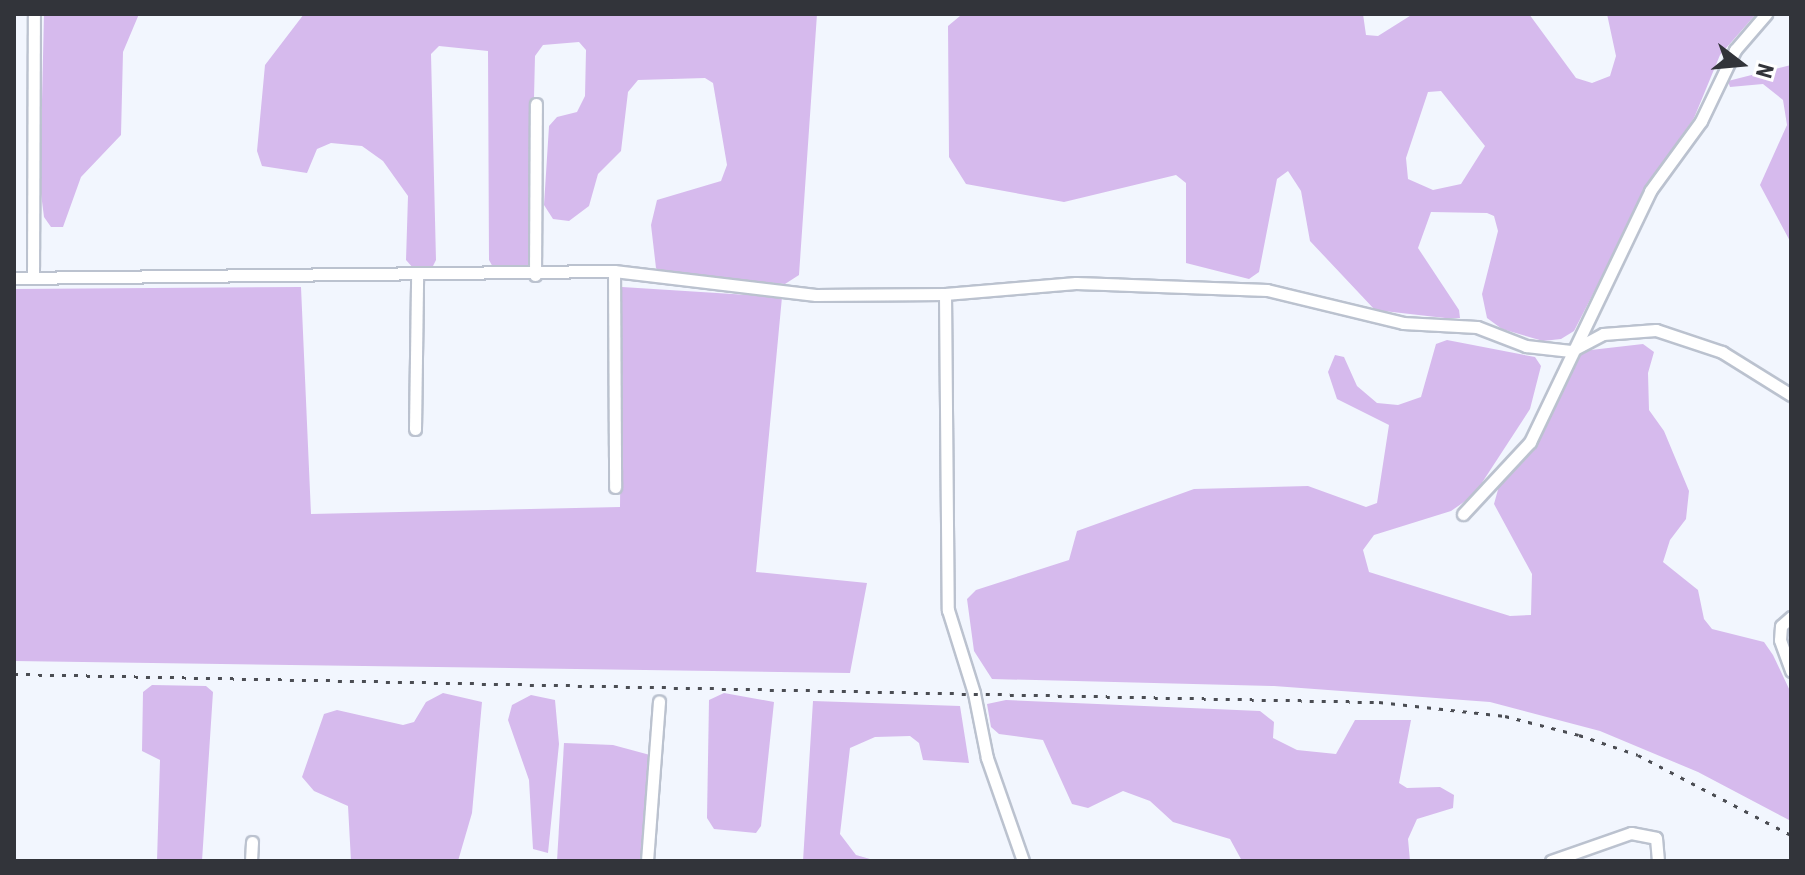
<!DOCTYPE html>
<html>
<head>
<meta charset="utf-8">
<style>
	body { margin:0 }
	#map { position:relative; width:1805px; height:875px; overflow:hidden; background:#f2f6fe; font-family:"Roboto Condensed",sans-serif }
	div>[style] { position:absolute }
	[style*='--x'] { left:calc(var(--x)*1px); top:calc(var(--y)*1px); width:calc(var(--w)*1px); rotate:calc(var(--a)*1deg) }
	.green>* { inset:0; background:#d6baed }
	.roads { filter:drop-shadow(2px 0 #bbc2cf) drop-shadow(-2px 0 #bbc2cf) drop-shadow(0 2px #bbc2cf) drop-shadow(0 -2px #bbc2cf) }
	.minor>* { height:11px; margin:-5.5px; padding:0 5.5px; transform-origin:5.5px; border-radius:5.5px; background:#fff }
	.rail>* { height:3px; margin-top:-1.5px; transform-origin:0; background:repeating-linear-gradient(90deg,#4b4d53 0 4px,transparent 0 12px) }
	span { translate:-50% -50%; white-space:nowrap; text-align:center; line-height:1.15; -webkit-text-stroke:6px #fff; paint-order:stroke }
	.frame { position:absolute; inset:0; border:16px solid #32343a; pointer-events:none }
	.north { position:absolute; left:1701px; top:24px; width:80px; height:80px; -webkit-text-stroke:6px #fff; paint-order:stroke; rotate:106deg; font-size:22px; font-weight:700; line-height:32px; text-align:center; color:#32343a }
	.north::after { content:''; display:block; margin:auto; width:28px; height:36px; background:#32343a; clip-path:polygon(50% 0,100% 100%,50% 72%,0 100%) }
</style>
</head>
<body>
<div id="map">
	<div class="green">
		<i style="clip-path:polygon(44px 14px,139px 14px,123px 52px,121px 135px,81px 177px,63px 227px,51px 227px,44px 217px,40px 186px)"></i>
		<i style="clip-path:polygon(304px 14px,817px 14px,799px 275px,785px 284px,659px 272px,656px 268px,651px 225px,657px 200px,721px 181px,727px 165px,713px 83px,705px 78px,638px 80px,628px 92px,621px 151px,598px 174px,589px 206px,569px 221px,553px 219px,544px 205px,549px 126px,557px 117px,577px 112px,585px 96px,586px 50px,579px 42px,543px 45px,535px 56px,530px 266px,525px 269px,494px 269px,489px 260px,488px 51px,439px 46px,431px 54px,436px 260px,432px 268px,414px 269px,406px 260px,408px 196px,383px 161px,362px 146px,331px 143px,317px 149px,307px 173px,262px 166px,257px 151px,265px 65px)"></i>
		<i style="clip-path:polygon(evenodd,1016px 14px,1363px 14px,1366px 35px,1378px 36px,1413px 14px,1529px 14px,1576px 78px,1592px 83px,1610px 76px,1616px 56px,1607px 14px,1756px 14px,1720px 55px,1694px 118px,1652px 179px,1574px 331px,1561px 339px,1543px 341px,1502px 329px,1487px 318px,1482px 294px,1498px 231px,1494px 216px,1487px 213px,1431px 212px,1418px 248px,1459px 310px,1460px 318px,1445px 318px,1375px 310px,1310px 241px,1301px 191px,1288px 171px,1277px 179px,1259px 272px,1249px 279px,1186px 263px,1186px 183px,1176px 175px,1064px 202px,966px 184px,949px 157px,948px 26px,960px 16px,1016px 14px,1441px 91px,1485px 146px,1461px 184px,1433px 190px,1408px 179px,1406px 158px,1428px 92px,1441px 91px)"></i>
		<i style="clip-path:polygon(1791px 65px,1791px 243px,1760px 185px,1787px 125px,1783px 100px,1763px 84px,1730px 87px,1728px 81px)"></i>
		<i style="clip-path:polygon(301px 287px,311px 514px,620px 507px,622px 287px,782px 297px,756px 572px,867px 583px,850px 673px,14px 661px,14px 289px)"></i>
		<i style="clip-path:polygon(1447px 340px,1535px 357px,1541px 366px,1530px 409px,1474px 495px,1451px 511px,1374px 535px,1363px 550px,1369px 572px,1510px 616px,1531px 615px,1532px 574px,1494px 504px,1499px 486px,1535px 445px,1582px 351px,1643px 344px,1654px 352px,1648px 373px,1649px 410px,1664px 431px,1689px 491px,1686px 519px,1670px 540px,1663px 562px,1698px 590px,1704px 619px,1712px 629px,1764px 642px,1773px 655px,1791px 693px,1791px 821px,1698px 772px,1600px 731px,1490px 702px,1274px 686px,992px 679px,974px 651px,967px 599px,976px 590px,1069px 560px,1077px 531px,1194px 489px,1308px 486px,1366px 507px,1377px 503px,1389px 425px,1337px 399px,1328px 372px,1335px 355px,1344px 357px,1357px 386px,1377px 403px,1398px 405px,1421px 397px,1436px 344px)"></i>
		<i style="clip-path:polygon(152px 685px,206px 686px,213px 692px,202px 861px,157px 861px,160px 760px,142px 751px,143px 692px)"></i>
		<i style="clip-path:polygon(443px 693px,482px 702px,472px 813px,458px 861px,351px 861px,348px 806px,314px 791px,302px 777px,324px 714px,337px 710px,403px 725px,414px 722px,426px 702px)"></i>
		<i style="clip-path:polygon(724px 693px,774px 702px,761px 826px,756px 833px,714px 829px,707px 818px,709px 700px)"></i>
		<i style="clip-path:polygon(531px 695px,555px 700px,559px 744px,548px 853px,533px 849px,529px 780px,508px 720px,512px 705px)"></i>
		<i style="clip-path:polygon(1006px 700px,1260px 711px,1274px 722px,1273px 738px,1297px 750px,1336px 754px,1355px 720px,1411px 720px,1399px 783px,1407px 788px,1440px 787px,1454px 795px,1453px 808px,1417px 819px,1408px 839px,1410px 861px,1242px 861px,1230px 839px,1173px 822px,1150px 801px,1123px 791px,1088px 808px,1072px 804px,1043px 740px,999px 734px,991px 727px,987px 704px)"></i>
		<i style="clip-path:polygon(813px 701px,960px 706px,969px 763px,923px 760px,919px 743px,910px 736px,875px 737px,850px 748px,840px 834px,856px 855px,877px 861px,803px 861px)"></i>
		<i style="clip-path:polygon(564px 743px,613px 745px,650px 755px,643px 861px,557px 861px)"></i>
	</div>
	<div class="roads">
		<div class="minor">
			<i style="--x:614;--y:271;--w:216;--a:89.7"></i>
			<i style="--x:535;--y:275;--w:171;--a:-89.7"></i>
			<i style="--x:14;--y:278;--w:600;--a:-0.67"></i>
			<i style="--x:614;--y:271;--w:203;--a:6.8"></i>
			<i style="--x:816;--y:295;--w:129;--a:-0.4"></i>
			<i style="--x:945;--y:294;--w:131;--a:-4.8"></i>
			<i style="--x:1076;--y:283;--w:191;--a:2.1"></i>
			<i style="--x:1267;--y:290;--w:140;--a:13.6"></i>
			<i style="--x:1403;--y:323;--w:74;--a:3.1"></i>
			<i style="--x:1477;--y:327;--w:53;--a:21.2"></i>
			<i style="--x:1526;--y:346;--w:45;--a:6.3"></i>
			<i style="--x:1571;--y:351;--w:36;--a:-28"></i>
			<i style="--x:1603;--y:334;--w:53;--a:-4.3"></i>
			<i style="--x:1656;--y:330;--w:70;--a:18.4"></i>
			<i style="--x:1722;--y:352;--w:81;--a:31.9"></i>
			<i style="--x:33;--y:278;--w:264;--a:-89.8"></i>
			<i style="--x:945;--y:294;--w:316;--a:89.5"></i>
			<i style="--x:948;--y:610;--w:87;--a:72.6"></i>
			<i style="--x:974;--y:693;--w:66;--a:78.7"></i>
			<i style="--x:987;--y:758;--w:109;--a:70.7"></i>
			<i style="--x:415;--y:429;--w:152;--a:-89.2"></i>
			<i style="--x:1463;--y:514;--w:98;--a:-47.1"></i>
			<i style="--x:1530;--y:442;--w:278;--a:-64.4"></i>
			<i style="--x:1650;--y:191;--w:87;--a:-53.9"></i>
			<i style="--x:1701;--y:121;--w:79;--a:-64.4"></i>
			<i style="--x:1735;--y:50;--w:48;--a:-49.3"></i>
			<i style="--x:1791;--y:617;--w:13;--a:138"></i>
			<i style="--x:1781;--y:626;--w:14;--a:94"></i>
			<i style="--x:1780;--y:640;--w:33;--a:70"></i>
			<i style="--x:251;--y:861;--w:19;--a:-87"></i>
			<i style="--x:647;--y:861;--w:160;--a:-85.7"></i>
			<i style="--x:1551;--y:861;--w:85;--a:-19.3"></i>
			<i style="--x:1631;--y:833;--w:25;--a:11"></i>
			<i style="--x:1656;--y:838;--w:23;--a:85"></i>
		</div>
	</div>
	<div class="rail">
		<i style="--x:14;--y:674;--w:1365;--a:1.18"></i>
		<i style="--x:1379;--y:702;--w:127;--a:6.3"></i>
		<i style="--x:1505;--y:716;--w:76;--a:14.4"></i>
		<i style="--x:1579;--y:735;--w:62;--a:18.7"></i>
		<i style="--x:1638;--y:755;--w:173;--a:27.6"></i>
	</div>
	<div class="frame"></div>
	<div class="north">N</div>
</div>
</body>
</html>
